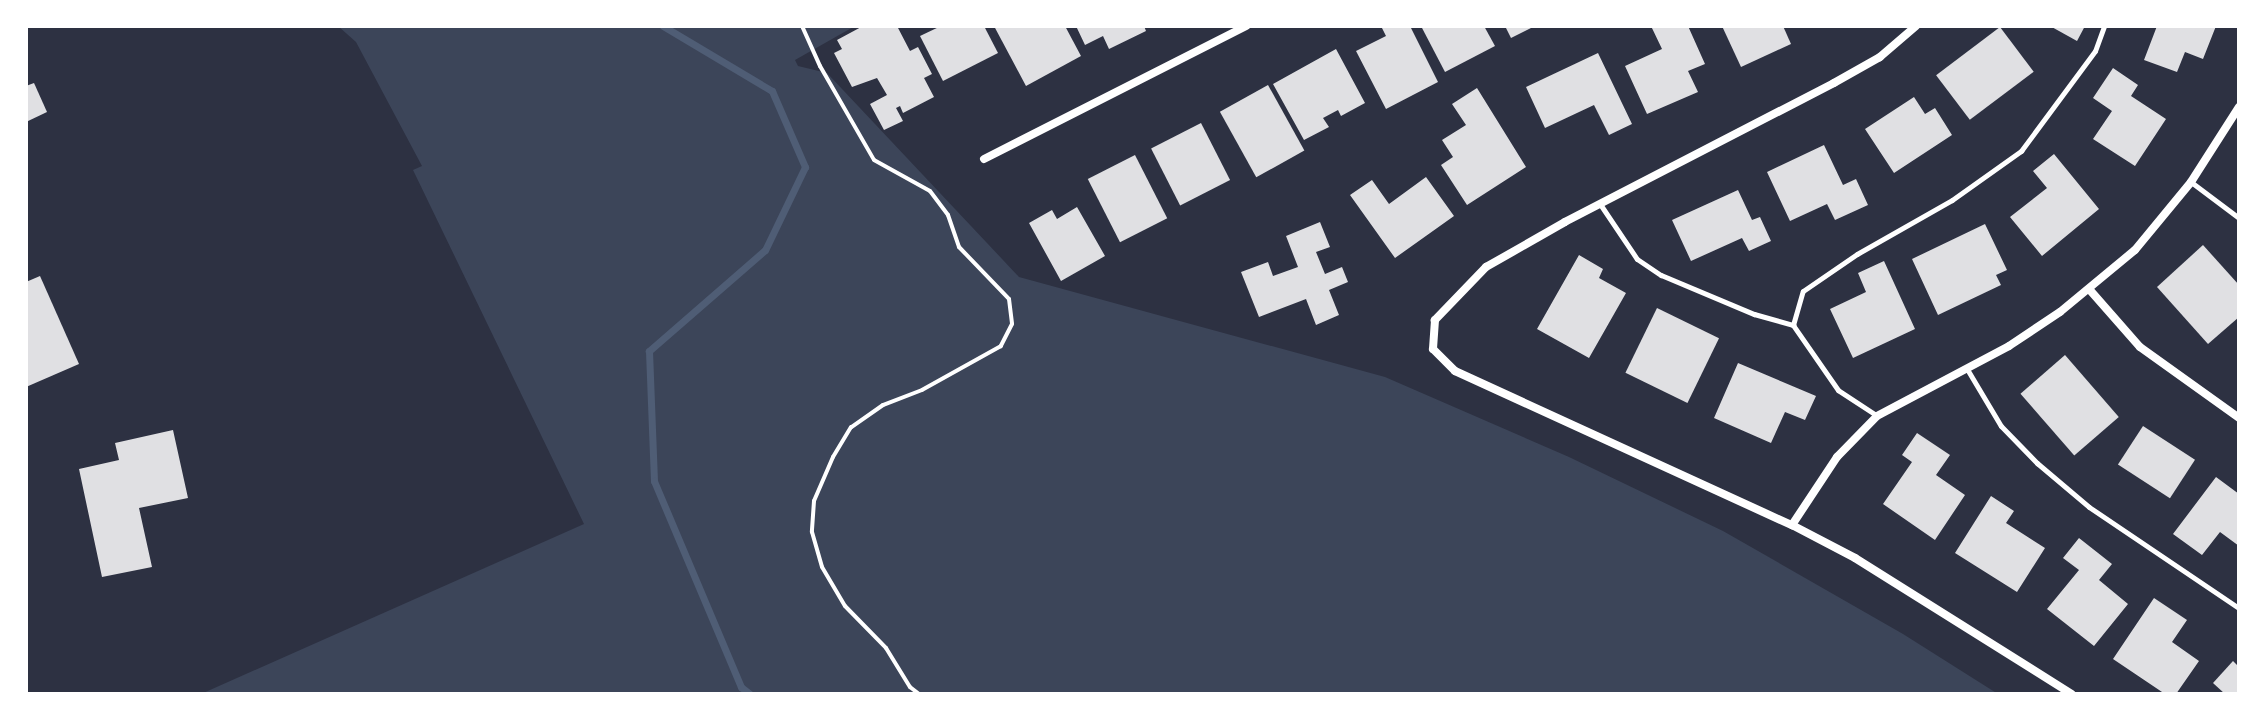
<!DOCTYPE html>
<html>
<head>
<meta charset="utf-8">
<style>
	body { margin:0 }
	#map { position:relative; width:2265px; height:720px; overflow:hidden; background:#2d3142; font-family:Commissioner,sans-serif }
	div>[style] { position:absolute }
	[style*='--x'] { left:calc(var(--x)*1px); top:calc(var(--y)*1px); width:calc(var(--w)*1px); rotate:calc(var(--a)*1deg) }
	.green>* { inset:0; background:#3c4559 }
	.stream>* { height:7px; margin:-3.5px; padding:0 3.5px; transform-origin:3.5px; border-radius:3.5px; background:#4f5d75 }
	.building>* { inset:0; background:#e0e0e3; transform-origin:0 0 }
	.path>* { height:4px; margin:-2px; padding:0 2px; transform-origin:2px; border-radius:2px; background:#fff }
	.service>* { height:5px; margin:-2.5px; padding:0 2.5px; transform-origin:2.5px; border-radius:2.5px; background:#fff }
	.minor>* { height:8px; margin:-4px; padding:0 4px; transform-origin:4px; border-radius:4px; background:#fff }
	span { translate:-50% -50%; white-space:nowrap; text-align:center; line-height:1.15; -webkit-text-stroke:7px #fff; paint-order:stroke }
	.frame { position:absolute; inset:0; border:28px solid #fff; pointer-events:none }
</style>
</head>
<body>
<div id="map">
	<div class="green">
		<i style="clip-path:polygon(338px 26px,855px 26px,795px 60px,798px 66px,827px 73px,1019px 277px,1385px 377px,1569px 457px,1723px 531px,1903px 634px,1998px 694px,201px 694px,584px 524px,413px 170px,422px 166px,356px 42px)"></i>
	</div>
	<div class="stream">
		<i style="--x:663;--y:26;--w:127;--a:30.8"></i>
		<i style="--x:772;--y:91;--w:83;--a:66.5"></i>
		<i style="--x:805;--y:167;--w:92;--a:115.7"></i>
		<i style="--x:765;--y:250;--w:154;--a:139"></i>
		<i style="--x:649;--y:351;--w:130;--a:87.8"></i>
		<i style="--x:654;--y:481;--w:224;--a:67.1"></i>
		<i style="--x:741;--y:687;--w:11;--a:38"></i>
	</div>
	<div class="building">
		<i style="clip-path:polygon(863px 26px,897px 26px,910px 51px,918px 47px,932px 74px,924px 78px,934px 97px,903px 113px,900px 106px,896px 108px,903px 121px,884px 130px,870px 104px,887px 95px,877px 78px,852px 87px,834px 53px,842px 49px,837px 40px)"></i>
		<i style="clip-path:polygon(941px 26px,984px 26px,998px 53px,943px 81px,920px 36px)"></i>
		<i style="clip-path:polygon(994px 26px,1065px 26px,1081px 56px,1026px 86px)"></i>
		<i style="clip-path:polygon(1076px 26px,1144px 26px,1146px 31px,1109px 49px,1103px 36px,1085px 45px)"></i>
		<i style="clip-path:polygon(1381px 26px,1410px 26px,1438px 82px,1386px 109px,1356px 51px,1386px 36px)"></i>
		<i style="clip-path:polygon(1421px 26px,1484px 26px,1495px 46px,1445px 72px)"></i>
		<i style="clip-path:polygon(1505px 26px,1535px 26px,1511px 38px)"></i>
		<i style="clip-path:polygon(1651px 26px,1688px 26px,1705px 64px,1688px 71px,1698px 92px,1647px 114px,1625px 66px,1662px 49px)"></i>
		<i style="clip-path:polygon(1722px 26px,1783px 26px,1791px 44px,1741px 67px)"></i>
		<i style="clip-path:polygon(2050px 26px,2085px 26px,2077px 41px)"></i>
		<i style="clip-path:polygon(2157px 26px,2216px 26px,2203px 59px,2185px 52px,2177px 72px,2144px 60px)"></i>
		<i style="left:2000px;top:27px;width:56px;height:80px;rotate:53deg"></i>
		<i style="clip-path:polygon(1336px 49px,1365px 103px,1341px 116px,1338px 110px,1323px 118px,1329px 127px,1304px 140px,1273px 84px)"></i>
		<i style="clip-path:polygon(1598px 53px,1632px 124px,1609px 135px,1594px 105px,1545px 128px,1526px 87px)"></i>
		<i style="clip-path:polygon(2113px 68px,2138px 85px,2131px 96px,2166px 119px,2135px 166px,2093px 139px,2112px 111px,2093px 98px)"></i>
		<i style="clip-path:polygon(34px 83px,47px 112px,26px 122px,26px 86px)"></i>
		<i style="left:1268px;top:85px;width:75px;height:55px;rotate:61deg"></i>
		<i style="clip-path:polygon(1477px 88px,1526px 167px,1467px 205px,1441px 165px,1453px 157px,1442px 140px,1466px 125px,1452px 104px)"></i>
		<i style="clip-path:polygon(1914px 97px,1925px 114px,1935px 108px,1952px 135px,1894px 173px,1865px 129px)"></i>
		<i style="left:1201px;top:123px;width:64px;height:56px;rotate:63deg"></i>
		<i style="clip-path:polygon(1824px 145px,1843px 185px,1856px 179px,1868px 205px,1835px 220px,1827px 204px,1790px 221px,1767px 172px)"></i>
		<i style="clip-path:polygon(2054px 154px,2099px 209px,2042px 256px,2010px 217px,2047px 188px,2033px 171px)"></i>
		<i style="left:1135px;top:155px;width:71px;height:53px;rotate:63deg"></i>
		<i style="clip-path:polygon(1426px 177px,1454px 216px,1395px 258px,1350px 195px,1372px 180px,1389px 204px)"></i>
		<i style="clip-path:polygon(1738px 190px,1752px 220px,1760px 217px,1771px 241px,1749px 251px,1742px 238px,1691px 261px,1672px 220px)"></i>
		<i style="clip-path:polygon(1077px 207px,1105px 256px,1061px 281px,1029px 223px,1052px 210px,1057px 219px)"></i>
		<i style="clip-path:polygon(1320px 222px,1330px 247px,1316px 252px,1325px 274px,1342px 267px,1348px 282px,1329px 290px,1339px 315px,1316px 325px,1306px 299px,1259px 317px,1241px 272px,1268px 262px,1273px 276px,1298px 267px,1286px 236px)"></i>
		<i style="clip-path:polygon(1985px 224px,2007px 270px,1996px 275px,2001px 285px,1938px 315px,1912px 259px)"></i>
		<i style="clip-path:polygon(2203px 245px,2239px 285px,2239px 317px,2208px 344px,2157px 287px)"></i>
		<i style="clip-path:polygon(1579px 255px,1603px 269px,1599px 278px,1626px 293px,1589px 358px,1537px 329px)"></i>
		<i style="clip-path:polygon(1884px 261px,1915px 329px,1853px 358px,1830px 309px,1866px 292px,1858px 273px)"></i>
		<i style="clip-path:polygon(40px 276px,79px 364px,26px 387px,26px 282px)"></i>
		<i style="left:1657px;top:308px;width:69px;height:72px;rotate:26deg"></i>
		<i style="left:2065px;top:355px;width:82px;height:59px;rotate:49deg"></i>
		<i style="clip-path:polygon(1738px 363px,1816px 396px,1805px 420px,1785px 412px,1771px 443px,1714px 418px)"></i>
		<i style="left:2143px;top:426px;width:62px;height:46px;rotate:33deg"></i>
		<i style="clip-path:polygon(173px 430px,188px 498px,139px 508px,152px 567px,102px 577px,79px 469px,119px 460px,115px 443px)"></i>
		<i style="clip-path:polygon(1917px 433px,1950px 455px,1936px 475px,1965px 495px,1935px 540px,1883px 504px,1912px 462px,1902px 455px)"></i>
		<i style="clip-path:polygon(2216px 477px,2239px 494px,2239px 546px,2220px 532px,2202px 555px,2173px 534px)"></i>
		<i style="clip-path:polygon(1991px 496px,2014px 511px,2006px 523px,2045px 548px,2017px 592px,1955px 553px)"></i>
		<i style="clip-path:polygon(2079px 538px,2112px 564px,2099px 580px,2128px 604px,2094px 646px,2047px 609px,2079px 570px,2063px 558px)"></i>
		<i style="clip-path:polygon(2154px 598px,2187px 620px,2172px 642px,2199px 661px,2176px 694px,2165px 694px,2113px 659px)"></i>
		<i style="clip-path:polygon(2233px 661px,2239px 667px,2239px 694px,2225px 694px,2213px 683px)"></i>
	</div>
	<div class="path">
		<i style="--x:802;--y:26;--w:44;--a:65.8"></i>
		<i style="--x:820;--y:66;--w:108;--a:60.1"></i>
		<i style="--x:874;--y:160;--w:64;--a:29"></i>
		<i style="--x:930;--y:191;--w:30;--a:53"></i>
		<i style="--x:948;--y:215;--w:34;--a:71"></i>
		<i style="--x:959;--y:247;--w:72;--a:46.1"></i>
		<i style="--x:1009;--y:299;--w:25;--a:83"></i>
		<i style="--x:1012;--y:324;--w:25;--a:117"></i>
		<i style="--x:1001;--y:346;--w:90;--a:150.9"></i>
		<i style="--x:922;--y:390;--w:42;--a:159"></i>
		<i style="--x:883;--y:405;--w:39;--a:145"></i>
		<i style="--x:851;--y:427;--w:35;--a:121"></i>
		<i style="--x:833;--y:457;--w:48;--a:113.4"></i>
		<i style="--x:814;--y:501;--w:31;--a:94"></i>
		<i style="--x:812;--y:532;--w:36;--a:74"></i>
		<i style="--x:822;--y:567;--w:45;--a:59.5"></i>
		<i style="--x:845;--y:606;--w:59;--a:45.7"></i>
		<i style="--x:886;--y:648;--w:46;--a:58.4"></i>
		<i style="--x:910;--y:687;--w:11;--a:38"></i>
	</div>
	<div class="service">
		<i style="--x:2191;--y:182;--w:60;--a:36.9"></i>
		<i style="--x:1600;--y:204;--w:66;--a:56.1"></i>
		<i style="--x:1637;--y:259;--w:29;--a:34"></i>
		<i style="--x:1661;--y:275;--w:101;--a:22.8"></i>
		<i style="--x:1754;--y:314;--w:41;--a:15.8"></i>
		<i style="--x:1967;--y:369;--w:66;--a:59.2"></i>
		<i style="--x:2001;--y:426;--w:52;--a:45.8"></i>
		<i style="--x:2037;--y:463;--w:68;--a:40.2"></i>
		<i style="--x:2089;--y:507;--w:181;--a:34"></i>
		<i style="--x:1876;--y:415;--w:45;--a:-146.7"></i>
		<i style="--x:1838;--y:390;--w:79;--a:-124.7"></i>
		<i style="--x:1793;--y:325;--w:35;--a:-74"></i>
		<i style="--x:1803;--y:291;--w:65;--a:-34.4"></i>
		<i style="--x:1857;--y:254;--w:109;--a:-29.6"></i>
		<i style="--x:1952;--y:200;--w:85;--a:-35.4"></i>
		<i style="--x:2021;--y:151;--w:124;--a:-53.5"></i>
		<i style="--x:2095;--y:51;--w:27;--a:-70"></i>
	</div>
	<div class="minor">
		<i style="--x:1916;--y:26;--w:48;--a:139.3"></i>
		<i style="--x:1880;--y:57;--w:53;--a:150.5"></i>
		<i style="--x:1834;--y:83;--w:303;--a:152.7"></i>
		<i style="--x:1565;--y:222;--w:91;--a:150.3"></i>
		<i style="--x:1486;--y:267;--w:74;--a:133.9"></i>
		<i style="--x:1435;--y:320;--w:29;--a:94"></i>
		<i style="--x:1433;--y:349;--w:31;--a:45"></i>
		<i style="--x:1455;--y:371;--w:371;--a:24.6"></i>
		<i style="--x:1792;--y:525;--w:71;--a:27.6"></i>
		<i style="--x:1855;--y:558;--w:256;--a:32.1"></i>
		<i style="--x:984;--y:159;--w:294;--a:-26.9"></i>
		<i style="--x:2089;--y:289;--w:77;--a:48.7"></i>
		<i style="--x:2140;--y:347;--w:122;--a:35.6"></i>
		<i style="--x:1792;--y:525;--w:82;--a:-56.5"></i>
		<i style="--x:1837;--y:457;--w:57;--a:-45.7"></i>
		<i style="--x:1877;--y:416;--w:149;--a:-27.9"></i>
		<i style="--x:2009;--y:346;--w:61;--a:-33.7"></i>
		<i style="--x:2060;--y:312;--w:97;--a:-39.6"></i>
		<i style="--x:2135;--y:250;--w:88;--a:-50.5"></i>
		<i style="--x:2191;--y:182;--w:89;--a:-57.4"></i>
	</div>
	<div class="frame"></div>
</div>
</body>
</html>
